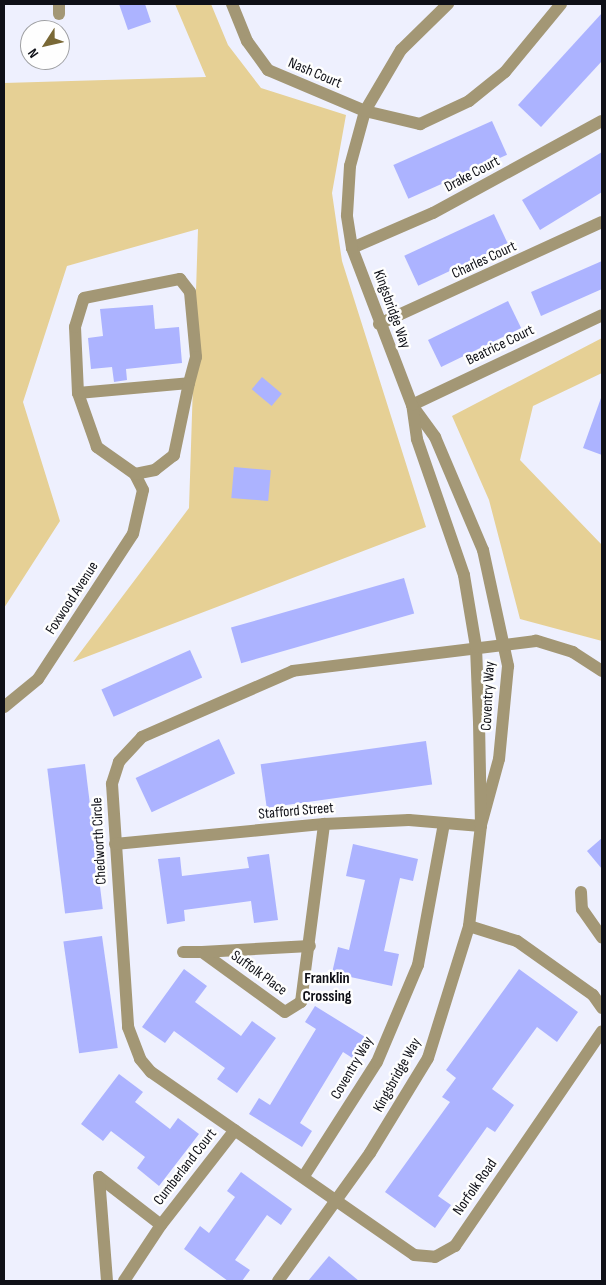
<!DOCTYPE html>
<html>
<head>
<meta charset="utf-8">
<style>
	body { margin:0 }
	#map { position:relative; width:606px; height:1285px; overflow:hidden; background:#eef0fe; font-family:"Sofia Sans Condensed",sans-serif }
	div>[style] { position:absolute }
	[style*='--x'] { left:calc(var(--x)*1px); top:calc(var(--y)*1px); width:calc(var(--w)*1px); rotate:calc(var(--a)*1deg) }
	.green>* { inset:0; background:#e6d095 }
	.building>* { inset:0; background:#acb3ff; transform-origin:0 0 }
	.minor>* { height:12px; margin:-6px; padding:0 6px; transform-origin:6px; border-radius:6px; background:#a39775 }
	span { translate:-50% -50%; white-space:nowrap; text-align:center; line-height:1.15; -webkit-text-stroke:5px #fefefe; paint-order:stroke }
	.street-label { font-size:15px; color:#0f1017 }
	.neighbourhood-label { font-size:16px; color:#0f1017; font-weight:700 }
	.frame { position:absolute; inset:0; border:5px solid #0f1017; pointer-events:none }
	.north { position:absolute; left:20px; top:20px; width:50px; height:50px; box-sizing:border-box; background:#fefefe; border:1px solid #9e9fa2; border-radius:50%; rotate:235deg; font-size:14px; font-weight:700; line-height:20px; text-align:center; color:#0f1017 }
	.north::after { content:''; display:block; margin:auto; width:18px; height:22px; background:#796836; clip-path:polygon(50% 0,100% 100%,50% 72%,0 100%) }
</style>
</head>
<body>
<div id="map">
	<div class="green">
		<i style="clip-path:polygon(175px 4px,211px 4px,228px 45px,261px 88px,346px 115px,332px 193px,342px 261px,426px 527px,73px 662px,189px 508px,198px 229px,67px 266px,23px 402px,60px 521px,4px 608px,4px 83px,206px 77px)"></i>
		<i style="clip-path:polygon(602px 338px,602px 373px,533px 406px,520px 460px,602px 545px,602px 641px,520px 619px,489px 500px,452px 416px)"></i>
	</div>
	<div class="building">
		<i style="clip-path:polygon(119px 4px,145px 4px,151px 22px,128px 30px)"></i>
		<i style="clip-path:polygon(602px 13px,602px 61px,541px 127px,518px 105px)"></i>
		<i style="left:492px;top:121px;width:37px;height:108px;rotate:66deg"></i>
		<i style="clip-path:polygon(602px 152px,602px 192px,540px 230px,522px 200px)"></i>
		<i style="left:494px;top:214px;width:33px;height:99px;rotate:65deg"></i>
		<i style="clip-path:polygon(602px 261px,602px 289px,541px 316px,531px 292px)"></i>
		<i style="left:508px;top:301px;width:30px;height:89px;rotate:64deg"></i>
		<i style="clip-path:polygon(153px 305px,155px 329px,179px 327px,182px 363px,126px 369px,127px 380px,114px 382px,112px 367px,91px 369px,88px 338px,103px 336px,100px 309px)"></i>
		<i style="left:262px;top:377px;width:26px;height:16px;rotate:40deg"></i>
		<i style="clip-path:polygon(601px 398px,602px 398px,602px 455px,583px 448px)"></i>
		<i style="left:234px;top:467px;width:37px;height:31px;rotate:5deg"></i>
		<i style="left:404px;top:578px;width:37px;height:180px;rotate:74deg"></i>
		<i style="left:190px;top:650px;width:30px;height:97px;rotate:66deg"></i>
		<i style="left:219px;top:739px;width:38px;height:92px;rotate:65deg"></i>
		<i style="left:426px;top:741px;width:44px;height:167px;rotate:82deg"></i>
		<i style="left:85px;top:764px;width:146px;height:38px;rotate:83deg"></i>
		<i style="clip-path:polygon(602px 838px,602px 869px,587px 851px)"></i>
		<i style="clip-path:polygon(353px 844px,418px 859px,413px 881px,400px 878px,384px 951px,399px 954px,392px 986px,332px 973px,338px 947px,349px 950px,365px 880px,346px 876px)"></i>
		<i style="clip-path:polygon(269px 854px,278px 920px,254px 923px,251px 901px,184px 910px,185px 921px,167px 924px,158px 859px,180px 857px,182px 876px,249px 868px,247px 857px)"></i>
		<i style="left:102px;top:936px;width:113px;height:39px;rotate:82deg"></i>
		<i style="clip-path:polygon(184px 969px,207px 986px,195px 1002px,241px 1036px,252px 1021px,276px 1038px,237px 1093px,217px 1079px,225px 1068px,174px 1031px,165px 1043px,142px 1027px)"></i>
		<i style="clip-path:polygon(519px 969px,578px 1012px,557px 1042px,537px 1027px,492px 1089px,514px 1105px,495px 1132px,487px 1127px,438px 1196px,451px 1205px,435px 1228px,385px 1192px,450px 1102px,442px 1097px,456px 1078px,446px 1070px)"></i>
		<i style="clip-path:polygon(315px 1006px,370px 1040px,357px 1061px,343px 1052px,300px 1123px,312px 1131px,302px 1147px,249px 1114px,259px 1098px,270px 1105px,316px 1029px,305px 1022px)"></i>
		<i style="clip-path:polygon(119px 1074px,143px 1092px,135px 1102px,170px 1129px,178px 1118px,199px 1134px,159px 1186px,137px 1168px,145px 1157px,111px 1131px,103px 1141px,81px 1124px)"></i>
		<i style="clip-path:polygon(241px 1172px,292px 1209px,281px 1225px,267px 1215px,235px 1260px,250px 1270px,242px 1281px,228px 1281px,184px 1249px,200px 1226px,209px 1233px,235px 1197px,227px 1191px)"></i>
		<i style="clip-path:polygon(329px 1256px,359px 1281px,308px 1281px)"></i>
	</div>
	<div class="minor">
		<i style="--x:59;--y:4;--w:10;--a:90"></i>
		<i style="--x:232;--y:4;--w:40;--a:68"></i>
		<i style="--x:247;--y:41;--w:36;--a:54"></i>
		<i style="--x:268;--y:70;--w:105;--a:22.9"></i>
		<i style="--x:365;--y:111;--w:57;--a:13.3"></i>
		<i style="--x:420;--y:124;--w:54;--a:-25.1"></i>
		<i style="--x:469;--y:101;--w:46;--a:-38.9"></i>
		<i style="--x:505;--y:72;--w:88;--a:-50.5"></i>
		<i style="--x:352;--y:248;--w:88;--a:-23.4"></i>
		<i style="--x:433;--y:213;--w:192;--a:-28.6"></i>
		<i style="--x:379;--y:324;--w:245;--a:-24.6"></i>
		<i style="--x:78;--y:393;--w:66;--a:-92.6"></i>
		<i style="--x:75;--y:327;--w:30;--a:-73"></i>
		<i style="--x:84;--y:298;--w:98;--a:-11.2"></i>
		<i style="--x:180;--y:279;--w:16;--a:52"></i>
		<i style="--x:190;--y:292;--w:65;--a:84.7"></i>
		<i style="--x:196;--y:357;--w:27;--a:105"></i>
		<i style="--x:412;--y:405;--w:210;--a:-25.3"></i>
		<i style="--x:414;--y:408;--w:36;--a:54"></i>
		<i style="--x:435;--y:437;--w:123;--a:67"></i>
		<i style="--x:483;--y:550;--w:119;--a:77.8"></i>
		<i style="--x:508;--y:666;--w:93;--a:95.5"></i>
		<i style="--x:499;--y:759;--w:68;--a:105.3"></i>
		<i style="--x:602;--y:671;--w:35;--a:-147"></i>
		<i style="--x:573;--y:652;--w:39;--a:-163"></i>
		<i style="--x:536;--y:641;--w:245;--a:173"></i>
		<i style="--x:293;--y:671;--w:165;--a:156.4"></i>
		<i style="--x:142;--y:737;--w:34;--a:133"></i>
		<i style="--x:119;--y:762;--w:23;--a:108"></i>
		<i style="--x:112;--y:784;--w:244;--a:86.2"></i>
		<i style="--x:128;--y:1027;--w:34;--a:69"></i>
		<i style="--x:140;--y:1059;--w:17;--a:50"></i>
		<i style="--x:151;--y:1072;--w:320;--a:34.8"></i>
		<i style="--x:414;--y:1255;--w:21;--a:5"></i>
		<i style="--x:435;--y:1257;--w:23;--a:-29"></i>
		<i style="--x:455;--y:1246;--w:260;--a:-55.6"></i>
		<i style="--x:4;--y:707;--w:44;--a:-39.5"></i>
		<i style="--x:38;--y:679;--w:173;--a:-56.8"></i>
		<i style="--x:133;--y:534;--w:45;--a:-77.2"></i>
		<i style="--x:143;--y:490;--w:18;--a:-117"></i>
		<i style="--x:135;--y:474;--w:47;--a:-144.6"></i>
		<i style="--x:97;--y:447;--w:57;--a:-109.4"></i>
		<i style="--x:78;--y:393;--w:111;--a:-5.1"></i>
		<i style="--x:189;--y:383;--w:74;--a:101.8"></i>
		<i style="--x:174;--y:455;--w:24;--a:142"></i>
		<i style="--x:155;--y:470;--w:20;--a:169"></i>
		<i style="--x:115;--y:844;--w:210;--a:-5.5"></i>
		<i style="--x:324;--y:824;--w:85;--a:-2.7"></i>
		<i style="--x:409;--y:820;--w:72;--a:4.8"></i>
		<i style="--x:581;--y:892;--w:17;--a:87"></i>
		<i style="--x:582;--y:909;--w:35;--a:55"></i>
		<i style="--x:469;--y:926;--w:50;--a:17.4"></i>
		<i style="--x:517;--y:941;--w:93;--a:35.4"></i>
		<i style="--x:593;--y:995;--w:16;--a:55"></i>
		<i style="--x:183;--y:952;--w:19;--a:0"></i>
		<i style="--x:202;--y:952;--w:102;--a:35.9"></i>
		<i style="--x:285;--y:1012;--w:19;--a:-32"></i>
		<i style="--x:301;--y:1002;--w:179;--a:-82.6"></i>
		<i style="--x:202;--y:952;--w:108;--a:-3.2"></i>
		<i style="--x:304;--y:1176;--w:135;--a:-57.4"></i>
		<i style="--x:377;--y:1062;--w:105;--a:-67.1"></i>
		<i style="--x:418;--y:965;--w:144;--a:-79.6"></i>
		<i style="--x:99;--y:1177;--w:78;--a:37.7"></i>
		<i style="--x:161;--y:1225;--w:67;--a:123.5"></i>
		<i style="--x:99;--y:1177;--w:104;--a:85.6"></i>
		<i style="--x:161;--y:1225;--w:120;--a:-52.1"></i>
		<i style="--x:278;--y:1281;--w:158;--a:-54.3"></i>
		<i style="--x:370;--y:1153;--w:111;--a:-58.6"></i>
		<i style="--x:428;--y:1058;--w:138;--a:-72.7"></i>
		<i style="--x:469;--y:926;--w:101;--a:-83.2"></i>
		<i style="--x:481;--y:826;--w:104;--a:-91.1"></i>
		<i style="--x:479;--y:722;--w:75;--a:-92.3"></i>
		<i style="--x:476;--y:647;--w:73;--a:-99.5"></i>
		<i style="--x:464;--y:575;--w:144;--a:-109.1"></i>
		<i style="--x:417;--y:439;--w:34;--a:-98"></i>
		<i style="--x:412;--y:405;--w:168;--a:-110.9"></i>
		<i style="--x:352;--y:248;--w:33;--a:-99"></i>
		<i style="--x:347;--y:215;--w:49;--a:-86.5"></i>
		<i style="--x:350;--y:166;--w:57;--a:-74.7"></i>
		<i style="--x:365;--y:111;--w:71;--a:-59.5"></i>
		<i style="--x:401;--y:50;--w:66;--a:-44.4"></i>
	</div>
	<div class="street-label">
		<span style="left:315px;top:73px;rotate:23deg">Nash Court</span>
		<span style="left:472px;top:174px;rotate:-28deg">Drake Court</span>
		<span style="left:484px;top:260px;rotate:-25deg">Charles Court</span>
		<span style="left:392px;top:309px;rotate:70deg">Kingsbridge Way</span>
		<span style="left:500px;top:345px;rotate:-26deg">Beatrice Court</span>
		<span style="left:72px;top:598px;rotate:-57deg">Foxwood Avenue</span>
		<span style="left:488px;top:696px;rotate:-87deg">Coventry Way</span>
		<span style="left:296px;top:811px;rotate:-5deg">Stafford Street</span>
		<span style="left:99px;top:841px;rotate:-93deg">Chedworth Circle</span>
		<span style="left:259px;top:973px;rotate:36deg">Suffolk Place</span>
		<span style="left:352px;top:1068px;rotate:-60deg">Coventry Way</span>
		<span style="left:397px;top:1075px;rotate:-61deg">Kingsbridge Way</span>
		<span style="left:185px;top:1167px;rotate:-52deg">Cumberland Court</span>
		<span style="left:475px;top:1187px;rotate:-55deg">Norfolk Road</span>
	</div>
	<div class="neighbourhood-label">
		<span style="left:327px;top:988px">Franklin<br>Crossing</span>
	</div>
	<div class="frame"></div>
	<div class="north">N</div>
</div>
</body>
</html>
